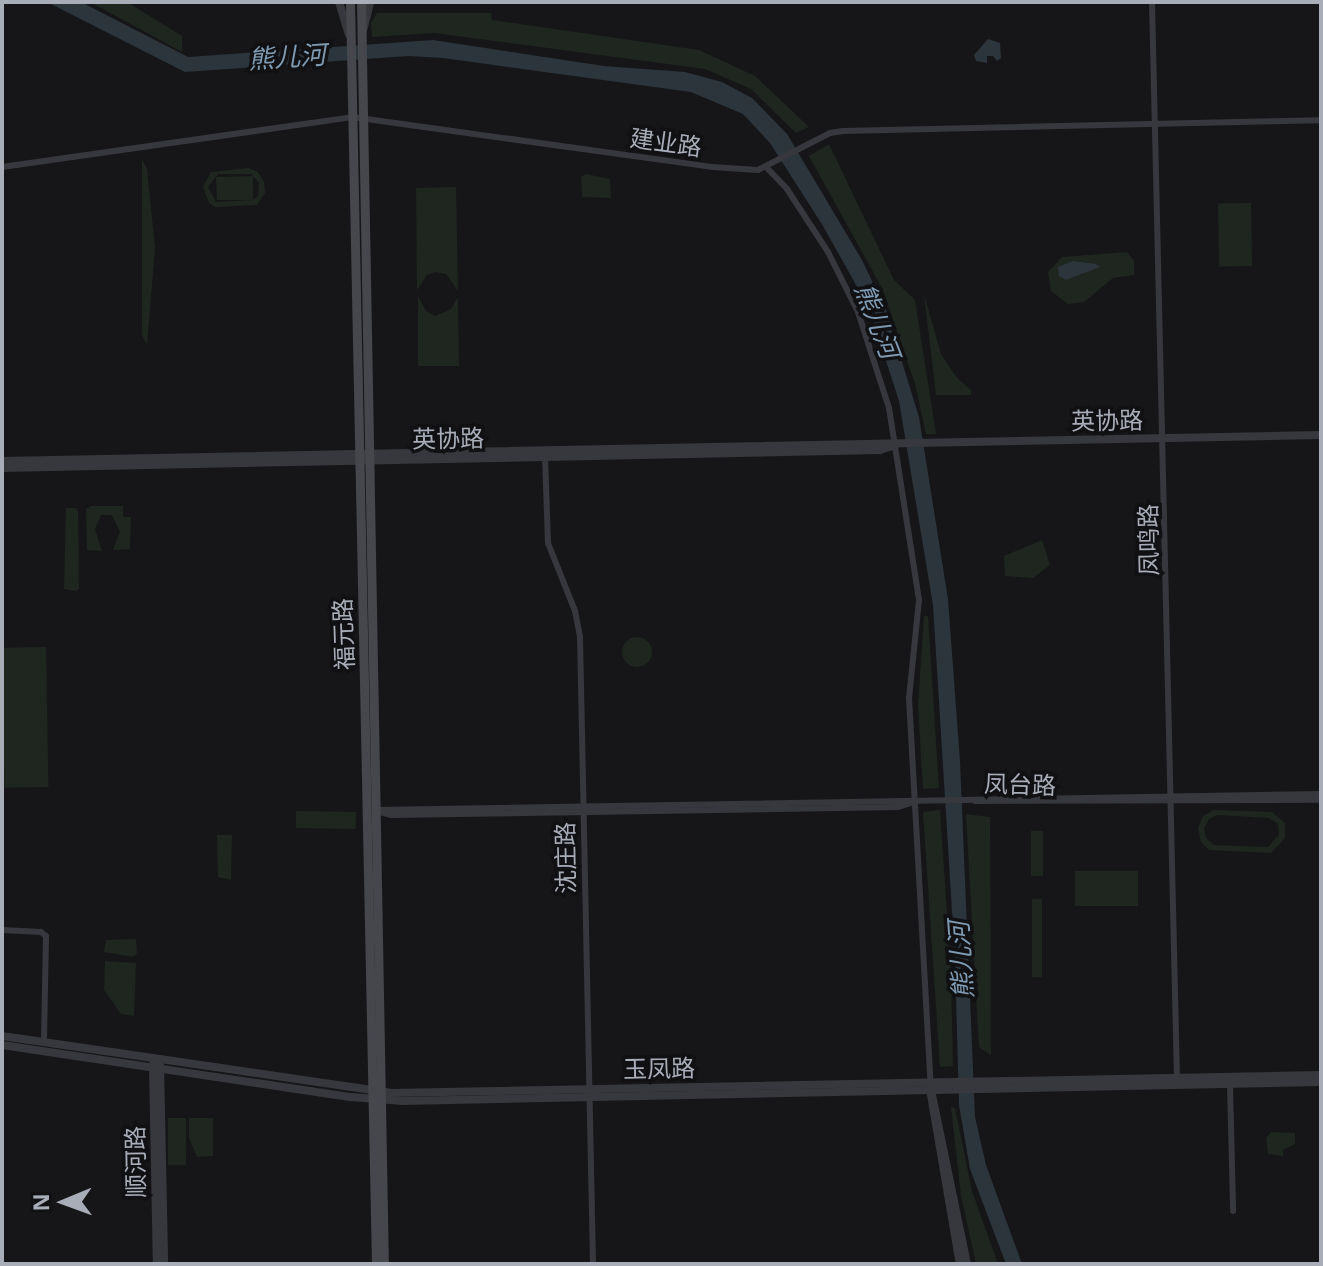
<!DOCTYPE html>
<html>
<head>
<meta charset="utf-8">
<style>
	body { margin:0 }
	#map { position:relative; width:1323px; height:1266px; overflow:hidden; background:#161618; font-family:"Noto Sans","Noto Sans SC",sans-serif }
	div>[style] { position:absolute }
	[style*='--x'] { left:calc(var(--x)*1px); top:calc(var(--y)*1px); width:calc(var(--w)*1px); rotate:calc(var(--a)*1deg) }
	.green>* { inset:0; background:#1e261f; transform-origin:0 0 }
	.round { border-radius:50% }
	.water>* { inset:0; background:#2c353c }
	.minor>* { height:6px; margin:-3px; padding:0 3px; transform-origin:3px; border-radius:3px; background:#37383d }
	.tertiary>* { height:8px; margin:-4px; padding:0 4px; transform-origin:4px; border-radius:4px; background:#37383d }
	.secondary>* { height:9px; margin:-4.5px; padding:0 4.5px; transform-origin:4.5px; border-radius:4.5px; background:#45474d }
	span { translate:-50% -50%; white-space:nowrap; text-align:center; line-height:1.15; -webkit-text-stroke:7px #111113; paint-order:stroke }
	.street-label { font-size:24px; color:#a8adb8 }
	.water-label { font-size:26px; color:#7f9bb3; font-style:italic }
	.frame { position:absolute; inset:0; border:4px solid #a8adb8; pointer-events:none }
	.north { position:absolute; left:24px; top:1162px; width:80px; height:80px; -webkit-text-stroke:6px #111113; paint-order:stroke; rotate:269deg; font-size:22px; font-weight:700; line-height:32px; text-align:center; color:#a8adb8 }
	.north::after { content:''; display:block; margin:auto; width:28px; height:36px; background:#a8adb8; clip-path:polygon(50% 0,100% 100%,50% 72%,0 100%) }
</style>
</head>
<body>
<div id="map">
	<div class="green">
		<i style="clip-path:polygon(90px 2px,127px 2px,182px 36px,182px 52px)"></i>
		<i style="clip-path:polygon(377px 13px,491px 13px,492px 20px,699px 50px,755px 76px,809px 127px,796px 133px,751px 89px,705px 69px,434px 33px,372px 37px,371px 23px)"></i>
		<i style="clip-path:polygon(829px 144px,894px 280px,915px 300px,936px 434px,926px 434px,915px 384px,883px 290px,809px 156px)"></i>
		<i style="clip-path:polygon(142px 159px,147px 169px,155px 248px,147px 345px,142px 335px)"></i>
		<i style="clip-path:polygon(evenodd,249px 168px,258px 172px,264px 182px,265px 193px,257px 205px,215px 207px,209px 203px,203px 187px,211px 172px,249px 168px,218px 174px,251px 174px,259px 183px,258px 196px,253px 200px,253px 176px,216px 177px,217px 200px,253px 200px,216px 202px,208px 187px,218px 174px)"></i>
		<i style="clip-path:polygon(586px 174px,610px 179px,611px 198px,582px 197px,581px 177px)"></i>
		<i style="clip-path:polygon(456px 187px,458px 291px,446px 274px,435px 272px,427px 275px,417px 290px,416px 188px)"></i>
		<i style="left:1251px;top:203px;width:63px;height:33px;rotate:89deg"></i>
		<i style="clip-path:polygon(1127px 252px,1134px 261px,1134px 275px,1113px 278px,1084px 302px,1068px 304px,1051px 291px,1048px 272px,1062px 257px)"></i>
		<i style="clip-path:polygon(924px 294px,941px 354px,957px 378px,971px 390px,971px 395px,936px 395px)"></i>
		<i style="clip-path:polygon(418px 296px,426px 311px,435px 316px,451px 309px,458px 297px,459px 366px,418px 366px)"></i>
		<i style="clip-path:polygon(91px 506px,123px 506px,123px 517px,131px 517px,130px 549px,113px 550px,120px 532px,112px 515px,101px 515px,95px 529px,102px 551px,87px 550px,86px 509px)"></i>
		<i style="clip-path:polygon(66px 508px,76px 508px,78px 512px,79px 589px,76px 591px,64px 589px)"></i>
		<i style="clip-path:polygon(1042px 540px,1050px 565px,1033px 578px,1005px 576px,1004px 556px)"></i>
		<i style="clip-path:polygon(924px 616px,928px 616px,939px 788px,923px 789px,918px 706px)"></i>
		<i class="round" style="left:622px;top:637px;width:30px;height:30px"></i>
		<i style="left:46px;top:647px;width:140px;height:44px;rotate:89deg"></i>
		<i style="clip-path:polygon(940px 810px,951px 972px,953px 1066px,940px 1067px,923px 812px)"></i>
		<i style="clip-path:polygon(evenodd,1214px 810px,1272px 812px,1285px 823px,1285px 838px,1271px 853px,1209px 850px,1201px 842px,1198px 828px,1203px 816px,1214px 810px,1218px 815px,1269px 818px,1278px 824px,1279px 835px,1268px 847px,1214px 845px,1206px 838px,1204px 828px,1209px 819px,1218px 815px)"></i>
		<i style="left:296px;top:811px;width:60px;height:17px;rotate:1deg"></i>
		<i style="clip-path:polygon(966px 814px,990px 817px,991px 1055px,979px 1047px)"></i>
		<i style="left:1031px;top:831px;width:12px;height:45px"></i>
		<i style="clip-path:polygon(217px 835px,232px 835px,231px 880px,218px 877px)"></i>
		<i style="left:1075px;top:871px;width:63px;height:35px"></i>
		<i style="left:1032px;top:899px;width:10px;height:78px"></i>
		<i style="clip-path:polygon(136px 939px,137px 953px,133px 957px,104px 952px,106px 940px)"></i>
		<i style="clip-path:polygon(105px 961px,136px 963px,134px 1016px,121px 1014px,104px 990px)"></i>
		<i style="clip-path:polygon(951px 1107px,955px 1108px,972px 1191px,998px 1264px,976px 1264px,961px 1196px)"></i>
		<i style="left:168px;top:1118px;width:18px;height:47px"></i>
		<i style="clip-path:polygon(213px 1118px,213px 1156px,197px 1157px,189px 1138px,189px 1118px)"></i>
		<i style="clip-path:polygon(1271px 1132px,1295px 1133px,1295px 1144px,1283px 1150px,1283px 1156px,1268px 1154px,1266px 1138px)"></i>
	</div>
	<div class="water">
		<i style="clip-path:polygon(47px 2px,81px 2px,188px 57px,433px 40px,604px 66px,685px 72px,722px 82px,752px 98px,787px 134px,862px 260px,886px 310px,919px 417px,948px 599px,960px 761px,975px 1117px,986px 1165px,1022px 1264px,1006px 1264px,970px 1169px,959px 1105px,955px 959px,933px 605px,899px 401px,869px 308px,823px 226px,770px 143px,743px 114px,691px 92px,443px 58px,408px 56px,185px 72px)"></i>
		<i style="clip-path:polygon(988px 39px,1000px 43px,1001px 58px,997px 61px,993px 56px,987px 56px,987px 63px,976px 61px,974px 55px)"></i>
		<i style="clip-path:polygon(1073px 261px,1096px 264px,1100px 267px,1066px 280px,1059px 276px,1058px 267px)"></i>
	</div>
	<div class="minor">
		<i style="--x:1152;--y:2;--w:1076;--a:88.67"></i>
		<i style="--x:2;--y:167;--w:354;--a:-8.1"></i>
		<i style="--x:352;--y:117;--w:363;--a:7.9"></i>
		<i style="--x:712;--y:167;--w:46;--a:3.7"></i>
		<i style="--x:758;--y:170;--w:81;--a:-27.2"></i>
		<i style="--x:830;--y:133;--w:13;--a:-9"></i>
		<i style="--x:843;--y:131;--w:478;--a:-1.3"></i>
		<i style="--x:767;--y:168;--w:29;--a:46"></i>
		<i style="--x:787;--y:189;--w:75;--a:56.9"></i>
		<i style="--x:828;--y:252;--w:67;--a:63.4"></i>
		<i style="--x:858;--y:312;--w:101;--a:72.1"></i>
		<i style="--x:889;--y:408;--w:194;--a:81.1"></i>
		<i style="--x:919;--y:600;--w:99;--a:95.8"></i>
		<i style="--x:909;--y:698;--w:390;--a:86.8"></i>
		<i style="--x:545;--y:456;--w:87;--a:88"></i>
		<i style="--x:548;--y:543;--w:73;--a:68.3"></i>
		<i style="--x:575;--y:611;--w:26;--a:79"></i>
		<i style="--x:580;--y:637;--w:627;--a:88.81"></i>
		<i style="--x:975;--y:801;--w:346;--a:-0.2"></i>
		<i style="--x:375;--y:810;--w:946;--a:-0.97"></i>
		<i style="--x:380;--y:812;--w:11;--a:15"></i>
		<i style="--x:391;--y:815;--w:507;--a:-0.9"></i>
		<i style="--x:898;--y:807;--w:14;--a:-17"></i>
		<i style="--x:2;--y:930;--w:39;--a:3"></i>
		<i style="--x:41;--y:932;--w:6;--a:39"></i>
		<i style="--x:46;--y:936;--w:107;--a:91.1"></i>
		<i style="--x:1230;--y:1084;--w:127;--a:88.6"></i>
	</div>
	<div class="tertiary">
		<i style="--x:339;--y:2;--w:34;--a:73"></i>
		<i style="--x:363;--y:31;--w:30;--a:-76"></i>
		<i style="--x:2;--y:461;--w:1319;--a:-1.13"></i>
		<i style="--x:2;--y:468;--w:878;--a:-1.17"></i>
		<i style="--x:880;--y:450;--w:13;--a:-18"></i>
		<i style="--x:2;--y:1036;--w:393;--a:8.3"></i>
		<i style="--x:391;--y:1093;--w:930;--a:-1.11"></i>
		<i style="--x:2;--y:1045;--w:353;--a:8.5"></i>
		<i style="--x:351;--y:1097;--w:52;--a:4.4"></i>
		<i style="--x:403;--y:1101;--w:918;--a:-1.19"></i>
		<i style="--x:153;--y:1064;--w:200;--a:88.9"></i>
		<i style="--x:160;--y:1065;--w:199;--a:88.8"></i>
		<i style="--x:931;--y:1090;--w:178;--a:78.3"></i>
		<i style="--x:931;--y:1095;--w:171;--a:80.3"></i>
	</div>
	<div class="secondary">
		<i style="--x:350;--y:2;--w:1262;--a:88.82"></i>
		<i style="--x:361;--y:2;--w:1262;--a:88.96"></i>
	</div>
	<div class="street-label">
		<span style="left:666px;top:142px;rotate:8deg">建业路</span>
		<span style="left:1107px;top:420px;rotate:-1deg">英协路</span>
		<span style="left:448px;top:438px;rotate:-1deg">英协路</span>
		<span style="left:1148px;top:540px;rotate:-91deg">凤鸣路</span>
		<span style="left:343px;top:634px;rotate:-92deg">福元路</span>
		<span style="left:1020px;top:784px;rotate:2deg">凤台路</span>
		<span style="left:565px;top:858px;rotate:-91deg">沈庄路</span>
		<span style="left:659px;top:1068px;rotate:-1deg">玉凤路</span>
		<span style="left:135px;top:1162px;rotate:-91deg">顺河路</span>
	</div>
	<div class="water-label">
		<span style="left:287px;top:57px;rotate:-4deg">熊儿河</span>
		<span style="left:877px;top:321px;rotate:69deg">熊儿河</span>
		<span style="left:961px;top:960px;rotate:-94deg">熊儿河</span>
	</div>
	<div class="frame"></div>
	<div class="north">N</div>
</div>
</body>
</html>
